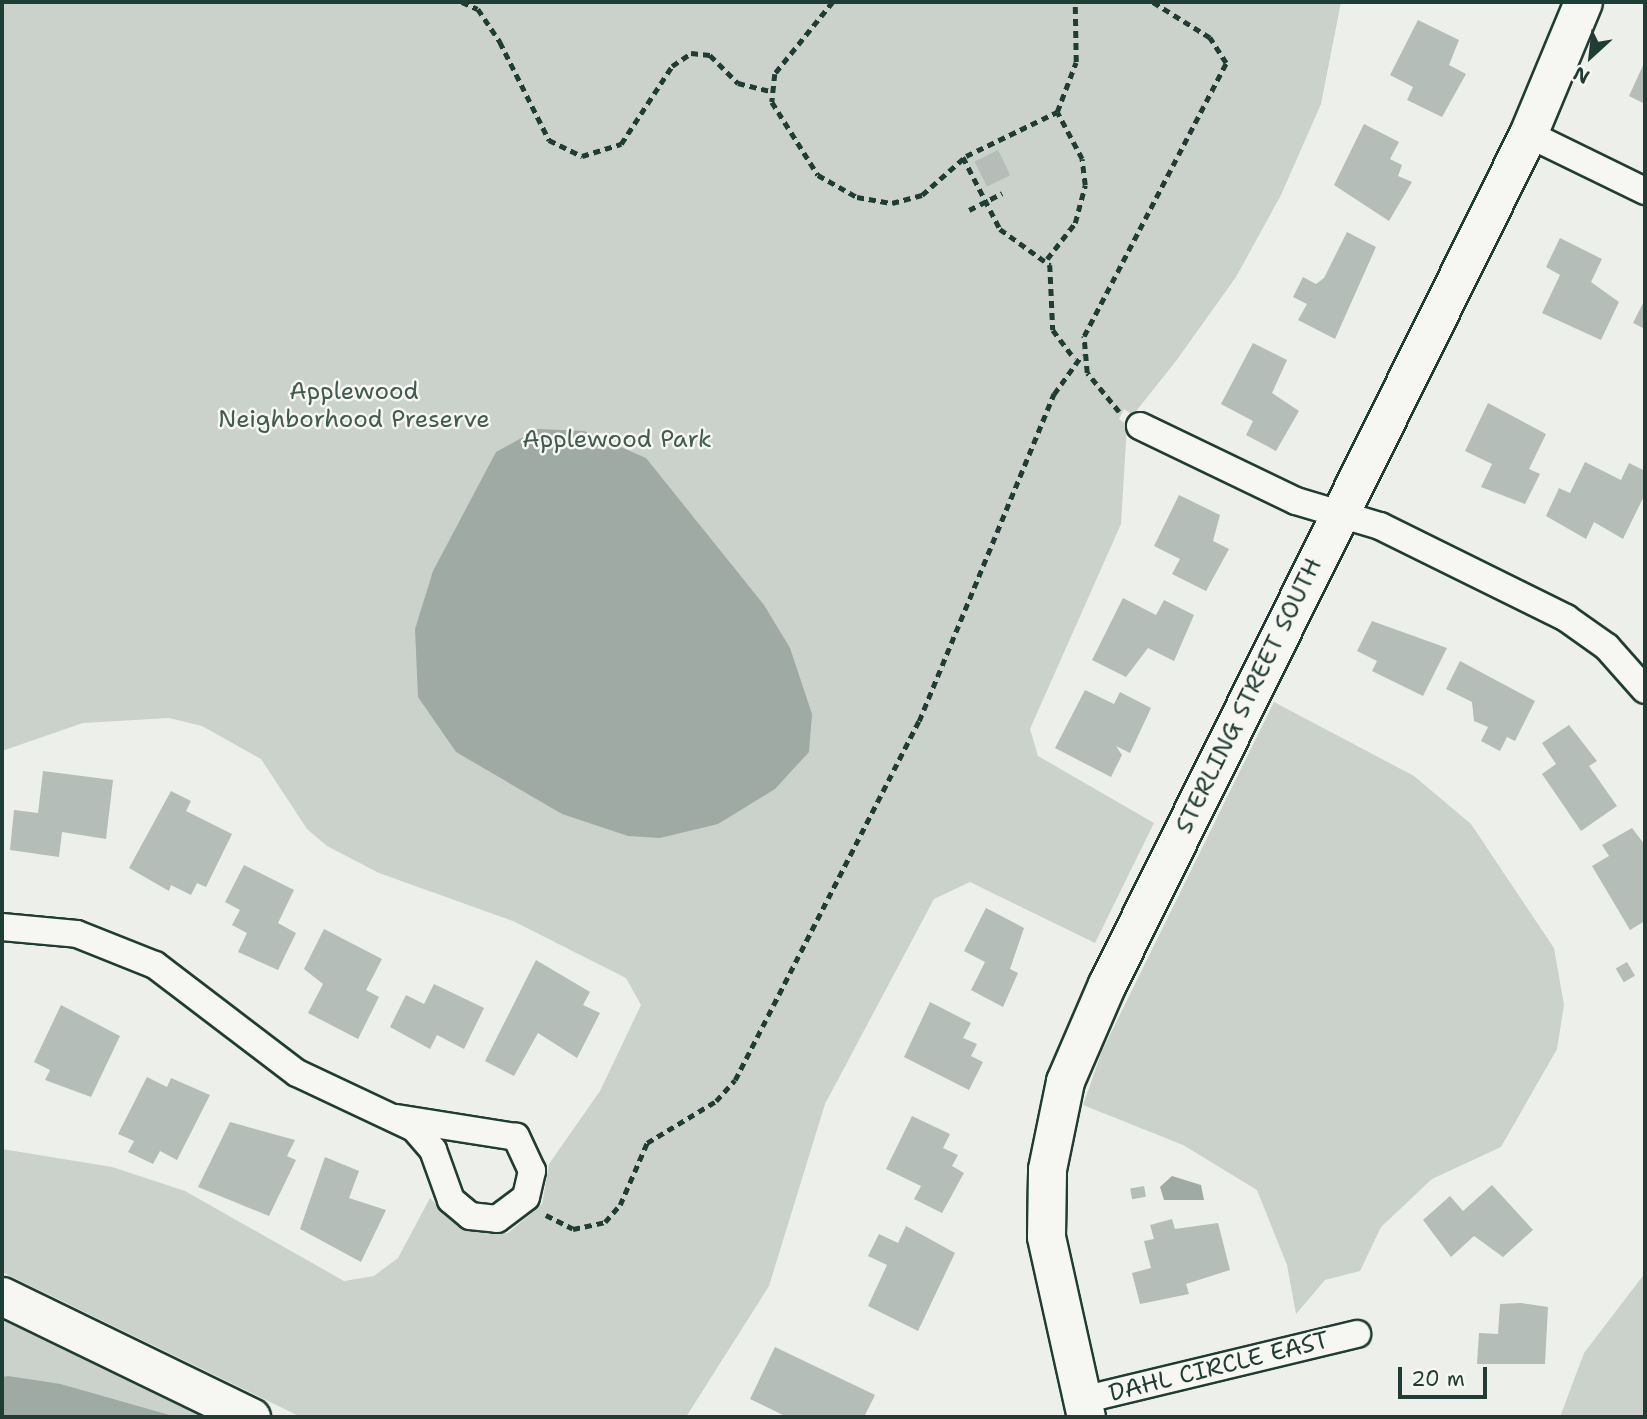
<!DOCTYPE html>
<html>
<head>
<meta charset="utf-8">
<style>
	body { margin:0 }
	#map { position:relative; width:1647px; height:1419px; overflow:hidden; background:#edefea; font-family:"Shantell Sans",sans-serif }
	div>[style] { position:absolute }
	[style*='--x'] { left:calc(var(--x)*1px); top:calc(var(--y)*1px); width:calc(var(--w)*1px); rotate:calc(var(--a)*1deg) }
	.green>* { inset:0; background:#cbd2cc }
	.water>* { inset:0; background:#9faaa4 }
	.building>* { inset:0; background:#b4bdb8; transform-origin:0 0 }
	.path>* { height:4.5px; margin-top:-2.25px; transform-origin:0; background:repeating-linear-gradient(90deg,#1f3d34 0 7px,transparent 0 12px) }
	.roads { filter:drop-shadow(2px 0 #1f3d34) drop-shadow(-2px 0 #1f3d34) drop-shadow(0 2px #1f3d34) drop-shadow(0 -2px #1f3d34) }
	.street>* { height:26px; margin:-13px; padding:0 13px; transform-origin:13px; border-radius:13px; background:#f6f6f2 }
	.secondary>* { height:37px; margin:-18.5px; padding:0 18.5px; transform-origin:18.5px; border-radius:18.5px; background:#f6f6f2 }
	span { translate:-50% -50%; white-space:nowrap; text-align:center; line-height:1.15; -webkit-text-stroke:5px #f6f6f2; paint-order:stroke }
	.park-label { font-size:24px; color:#415b52 }
	.street-label { font-size:24px; color:#1f3d34 }
	.frame { position:absolute; inset:0; border:4px solid #1f3d34; pointer-events:none }
	.north { position:absolute; left:1556px; top:21px; width:70px; height:70px; -webkit-text-stroke:5px #f6f6f2; paint-order:stroke; rotate:207deg; font-size:19px; font-weight:700; line-height:28px; text-align:center; color:#1f3d34 }
	.north::after { content:''; display:block; margin:auto; width:24px; height:32px; background:#1f3d34; clip-path:polygon(50% 0,100% 100%,50% 72%,0 100%) }
	.scale { position:absolute; left:1398px; top:1367px; width:89px; height:32px; box-sizing:border-box; border:4px solid #1f3d34; border-top:0; padding-left:9px; font-size:21px; line-height:24px; white-space:nowrap; color:#1f3d34; -webkit-text-stroke:5px #f6f6f2; paint-order:stroke }
</style>
</head>
<body>
<div id="map">
	<div class="green">
		<i style="clip-path:polygon(2px 2px,1341px 2px,1321px 104px,1281px 195px,1236px 277px,1176px 361px,1133px 415px,1124px 409px,1119px 419px,1127px 425px,1121px 524px,1030px 729px,1038px 756px,1154px 823px,1095px 943px,970px 882px,934px 899px,825px 1104px,769px 1286px,686px 1417px,301px 1417px,2px 1272px,2px 1149px,112px 1167px,185px 1191px,344px 1281px,374px 1276px,398px 1258px,430px 1198px,462px 1230px,508px 1233px,542px 1204px,549px 1164px,600px 1091px,641px 1005px,626px 978px,513px 921px,379px 873px,327px 846px,307px 829px,261px 759px,202px 726px,169px 718px,83px 723px,2px 751px)"></i>
		<i style="clip-path:polygon(1274px 702px,1414px 776px,1471px 824px,1554px 948px,1564px 1005px,1557px 1049px,1501px 1147px,1432px 1179px,1381px 1227px,1360px 1271px,1325px 1280px,1296px 1314px,1287px 1265px,1257px 1190px,1183px 1145px,1083px 1105px,1102px 1051px)"></i>
		<i style="clip-path:polygon(1645px 1273px,1645px 1417px,1560px 1417px,1584px 1353px)"></i>
		<i style="clip-path:polygon(2px 1320px,202px 1417px,177px 1417px,61px 1384px,2px 1377px)"></i>
	</div>
	<div class="water">
		<i style="clip-path:polygon(538px 429px,584px 431px,646px 458px,764px 605px,790px 648px,812px 714px,809px 752px,775px 789px,718px 824px,660px 838px,628px 836px,562px 814px,456px 752px,418px 697px,415px 629px,433px 571px,496px 452px)"></i>
		<i style="clip-path:polygon(1172px 1176px,1201px 1185px,1204px 1200px,1164px 1200px,1160px 1187px)"></i>
		<i style="clip-path:polygon(8px 1376px,61px 1384px,177px 1417px,2px 1417px,2px 1377px)"></i>
	</div>
	<div class="building">
		<i style="clip-path:polygon(1418px 20px,1459px 40px,1449px 65px,1466px 74px,1442px 117px,1407px 100px,1413px 87px,1390px 75px)"></i>
		<i style="clip-path:polygon(1645px 61px,1645px 104px,1629px 96px)"></i>
		<i style="clip-path:polygon(1364px 124px,1399px 142px,1390px 159px,1402px 165px,1398px 176px,1412px 182px,1389px 221px,1334px 185px)"></i>
		<i style="left:998px;top:150px;width:28px;height:26px;rotate:64deg"></i>
		<i style="clip-path:polygon(1347px 232px,1376px 247px,1335px 339px,1298px 320px,1307px 304px,1293px 297px,1303px 277px,1316px 284px,1324px 278px)"></i>
		<i style="clip-path:polygon(1560px 238px,1602px 259px,1591px 282px,1619px 302px,1601px 340px,1542px 313px,1560px 275px,1546px 267px)"></i>
		<i style="clip-path:polygon(1645px 299px,1645px 329px,1633px 323px)"></i>
		<i style="clip-path:polygon(1253px 343px,1287px 360px,1272px 393px,1299px 411px,1276px 451px,1246px 435px,1253px 421px,1221px 404px)"></i>
		<i style="clip-path:polygon(1488px 403px,1546px 434px,1529px 469px,1540px 474px,1525px 504px,1481px 487px,1492px 464px,1465px 451px)"></i>
		<i style="clip-path:polygon(1585px 462px,1621px 480px,1629px 463px,1645px 471px,1645px 494px,1623px 539px,1594px 522px,1586px 539px,1546px 516px,1559px 488px,1570px 493px)"></i>
		<i style="clip-path:polygon(1179px 495px,1220px 515px,1213px 541px,1229px 549px,1206px 591px,1172px 574px,1180px 559px,1154px 546px)"></i>
		<i style="clip-path:polygon(1123px 598px,1156px 615px,1164px 600px,1194px 615px,1174px 661px,1148px 648px,1126px 677px,1092px 660px)"></i>
		<i style="clip-path:polygon(1372px 621px,1447px 648px,1423px 696px,1372px 671px,1377px 661px,1357px 651px)"></i>
		<i style="clip-path:polygon(1460px 661px,1535px 701px,1515px 741px,1507px 737px,1500px 751px,1481px 741px,1488px 727px,1474px 721px,1472px 702px,1446px 689px)"></i>
		<i style="clip-path:polygon(1085px 690px,1114px 704px,1120px 692px,1151px 708px,1130px 753px,1116px 746px,1122px 755px,1111px 777px,1055px 748px)"></i>
		<i style="clip-path:polygon(1569px 725px,1597px 761px,1589px 766px,1617px 806px,1581px 831px,1542px 774px,1556px 764px,1542px 743px)"></i>
		<i style="clip-path:polygon(43px 771px,113px 780px,106px 839px,62px 832px,59px 857px,10px 850px,14px 810px,38px 813px)"></i>
		<i style="clip-path:polygon(171px 791px,191px 801px,186px 811px,232px 834px,206px 887px,197px 883px,191px 895px,171px 885px,169px 891px,129px 868px)"></i>
		<i style="clip-path:polygon(1632px 828px,1645px 845px,1645px 921px,1630px 930px,1592px 866px,1609px 856px,1602px 845px)"></i>
		<i style="clip-path:polygon(244px 865px,294px 890px,278px 923px,296px 933px,278px 970px,238px 952px,247px 933px,232px 925px,240px 910px,225px 902px)"></i>
		<i style="clip-path:polygon(986px 908px,1024px 928px,1010px 969px,1018px 973px,1003px 1007px,971px 990px,985px 962px,964px 951px)"></i>
		<i style="clip-path:polygon(324px 929px,382px 959px,366px 990px,379px 997px,358px 1039px,308px 1013px,323px 984px,304px 969px)"></i>
		<i style="clip-path:polygon(536px 960px,590px 992px,583px 1005px,600px 1013px,577px 1058px,538px 1033px,514px 1076px,485px 1061px)"></i>
		<i style="left:1627px;top:962px;width:16px;height:13px;rotate:60deg"></i>
		<i style="clip-path:polygon(434px 984px,484px 1008px,464px 1049px,437px 1035px,430px 1049px,390px 1027px,406px 995px,424px 1004px)"></i>
		<i style="clip-path:polygon(930px 1002px,971px 1023px,963px 1038px,977px 1044px,971px 1056px,983px 1062px,969px 1090px,904px 1057px)"></i>
		<i style="clip-path:polygon(61px 1005px,120px 1036px,91px 1097px,45px 1080px,50px 1070px,34px 1062px)"></i>
		<i style="clip-path:polygon(147px 1077px,167px 1087px,171px 1078px,210px 1095px,177px 1160px,160px 1151px,153px 1164px,128px 1152px,134px 1141px,118px 1134px)"></i>
		<i style="clip-path:polygon(912px 1116px,950px 1134px,943px 1148px,958px 1155px,952px 1166px,964px 1173px,942px 1213px,914px 1199px,921px 1186px,886px 1169px)"></i>
		<i style="clip-path:polygon(230px 1122px,295px 1140px,287px 1156px,296px 1160px,269px 1216px,198px 1187px)"></i>
		<i style="clip-path:polygon(325px 1157px,359px 1171px,349px 1198px,386px 1210px,361px 1262px,300px 1229px)"></i>
		<i style="clip-path:polygon(1492px 1185px,1533px 1230px,1503px 1257px,1474px 1236px,1451px 1257px,1423px 1220px,1450px 1196px,1463px 1211px)"></i>
		<i style="left:1144px;top:1186px;width:11px;height:14px;rotate:80deg"></i>
		<i style="clip-path:polygon(1172px 1219px,1175px 1229px,1218px 1223px,1230px 1270px,1186px 1284px,1189px 1294px,1140px 1304px,1132px 1273px,1151px 1268px,1144px 1241px,1154px 1239px,1150px 1225px)"></i>
		<i style="clip-path:polygon(906px 1226px,955px 1253px,918px 1331px,868px 1306px,887px 1265px,868px 1256px,879px 1234px,898px 1243px)"></i>
		<i style="clip-path:polygon(1521px 1303px,1548px 1307px,1545px 1364px,1477px 1364px,1479px 1333px,1498px 1334px,1500px 1304px)"></i>
		<i style="clip-path:polygon(775px 1347px,875px 1395px,864px 1417px,787px 1417px,750px 1399px)"></i>
	</div>
	<div class="path">
		<i style="--x:462;--y:2;--w:17;--a:24"></i>
		<i style="--x:478;--y:9;--w:40;--a:56"></i>
		<i style="--x:500;--y:42;--w:110;--a:63.4"></i>
		<i style="--x:549;--y:140;--w:37;--a:26"></i>
		<i style="--x:582;--y:156;--w:41;--a:-17.1"></i>
		<i style="--x:621;--y:144;--w:93;--a:-56.8"></i>
		<i style="--x:672;--y:66;--w:23;--a:-34"></i>
		<i style="--x:691;--y:53;--w:19;--a:6"></i>
		<i style="--x:710;--y:55;--w:40;--a:45"></i>
		<i style="--x:738;--y:83;--w:33;--a:14"></i>
		<i style="--x:833;--y:2;--w:92;--a:128.9"></i>
		<i style="--x:775;--y:74;--w:28;--a:96"></i>
		<i style="--x:772;--y:102;--w:86;--a:57.8"></i>
		<i style="--x:818;--y:175;--w:45;--a:29.4"></i>
		<i style="--x:857;--y:197;--w:36;--a:10"></i>
		<i style="--x:892;--y:203;--w:31;--a:-15"></i>
		<i style="--x:922;--y:195;--w:59;--a:-41.6"></i>
		<i style="--x:966;--y:156;--w:101;--a:-25.8"></i>
		<i style="--x:1057;--y:112;--w:53;--a:-69.2"></i>
		<i style="--x:1076;--y:62;--w:60;--a:-91"></i>
		<i style="--x:963;--y:157;--w:81;--a:62.8"></i>
		<i style="--x:1000;--y:229;--w:62;--a:35.8"></i>
		<i style="--x:1050;--y:265;--w:65;--a:87.4"></i>
		<i style="--x:1053;--y:330;--w:36;--a:53"></i>
		<i style="--x:969;--y:210;--w:37;--a:-27"></i>
		<i style="--x:1047;--y:259;--w:46;--a:-52.1"></i>
		<i style="--x:1075;--y:223;--w:39;--a:-75"></i>
		<i style="--x:1085;--y:185;--w:26;--a:-97"></i>
		<i style="--x:1082;--y:159;--w:53;--a:-118"></i>
		<i style="--x:1119;--y:412;--w:50;--a:-129.4"></i>
		<i style="--x:1087;--y:373;--w:37;--a:-95"></i>
		<i style="--x:1084;--y:336;--w:308;--a:-62.5"></i>
		<i style="--x:1226;--y:63;--w:30;--a:-123"></i>
		<i style="--x:1210;--y:38;--w:68;--a:-148.2"></i>
		<i style="--x:546;--y:1215;--w:30;--a:27"></i>
		<i style="--x:573;--y:1229;--w:33;--a:-12"></i>
		<i style="--x:605;--y:1222;--w:23;--a:-49"></i>
		<i style="--x:620;--y:1205;--w:68;--a:-66.5"></i>
		<i style="--x:647;--y:1143;--w:81;--a:-31.3"></i>
		<i style="--x:716;--y:1101;--w:28;--a:-48"></i>
		<i style="--x:735;--y:1080;--w:403;--a:-62.9"></i>
		<i style="--x:919;--y:721;--w:354;--a:-67.6"></i>
		<i style="--x:1054;--y:394;--w:48;--a:-54.3"></i>
	</div>
	<div class="roads">
		<div class="street">
			<i style="--x:1528;--y:134;--w:130;--a:26"></i>
			<i style="--x:1140;--y:426;--w:173;--a:25.7"></i>
			<i style="--x:1296;--y:501;--w:88;--a:16.6"></i>
			<i style="--x:1380;--y:526;--w:208;--a:26.3"></i>
			<i style="--x:1566;--y:618;--w:50;--a:35.3"></i>
			<i style="--x:1607;--y:647;--w:57;--a:48.5"></i>
			<i style="--x:2;--y:927;--w:75;--a:5.3"></i>
			<i style="--x:77;--y:934;--w:84;--a:21.7"></i>
			<i style="--x:155;--y:965;--w:178;--a:37.3"></i>
			<i style="--x:297;--y:1073;--w:129;--a:25.2"></i>
			<i style="--x:414;--y:1128;--w:29;--a:49"></i>
			<i style="--x:433;--y:1150;--w:53;--a:70.2"></i>
			<i style="--x:451;--y:1200;--w:25;--a:40"></i>
			<i style="--x:470;--y:1216;--w:27;--a:6"></i>
			<i style="--x:497;--y:1219;--w:36;--a:-37"></i>
			<i style="--x:526;--y:1197;--w:27;--a:-77"></i>
			<i style="--x:532;--y:1171;--w:38;--a:-115"></i>
			<i style="--x:516;--y:1137;--w:121;--a:-171"></i>
			<i style="--x:1082;--y:1400;--w:283;--a:-13.5"></i>
		</div>
		<div class="secondary">
			<i style="--x:2;--y:1296;--w:277;--a:25.9"></i>
			<i style="--x:1086;--y:1417;--w:185;--a:-102.5"></i>
			<i style="--x:1046;--y:1236;--w:67;--a:-89.1"></i>
			<i style="--x:1047;--y:1169;--w:90;--a:-78.4"></i>
			<i style="--x:1065;--y:1081;--w:106;--a:-66.6"></i>
			<i style="--x:1107;--y:984;--w:949;--a:-63.65"></i>
			<i style="--x:1528;--y:134;--w:143;--a:-67.4"></i>
		</div>
	</div>
	<div class="park-label">
		<span style="left:354px;top:406px">Applewood<br>Neighborhood Preserve</span>
		<span style="left:617px;top:440px">Applewood Park</span>
	</div>
	<div class="street-label">
		<span style="left:1249px;top:696px;rotate:-64deg">STERLING STREET SOUTH</span>
		<span style="left:1219px;top:1367px;rotate:-14deg">DAHL CIRCLE EAST</span>
	</div>
	<div class="frame"></div>
	<div class="north">N</div>
	<div class="scale">20 m</div>
</div>
</body>
</html>
